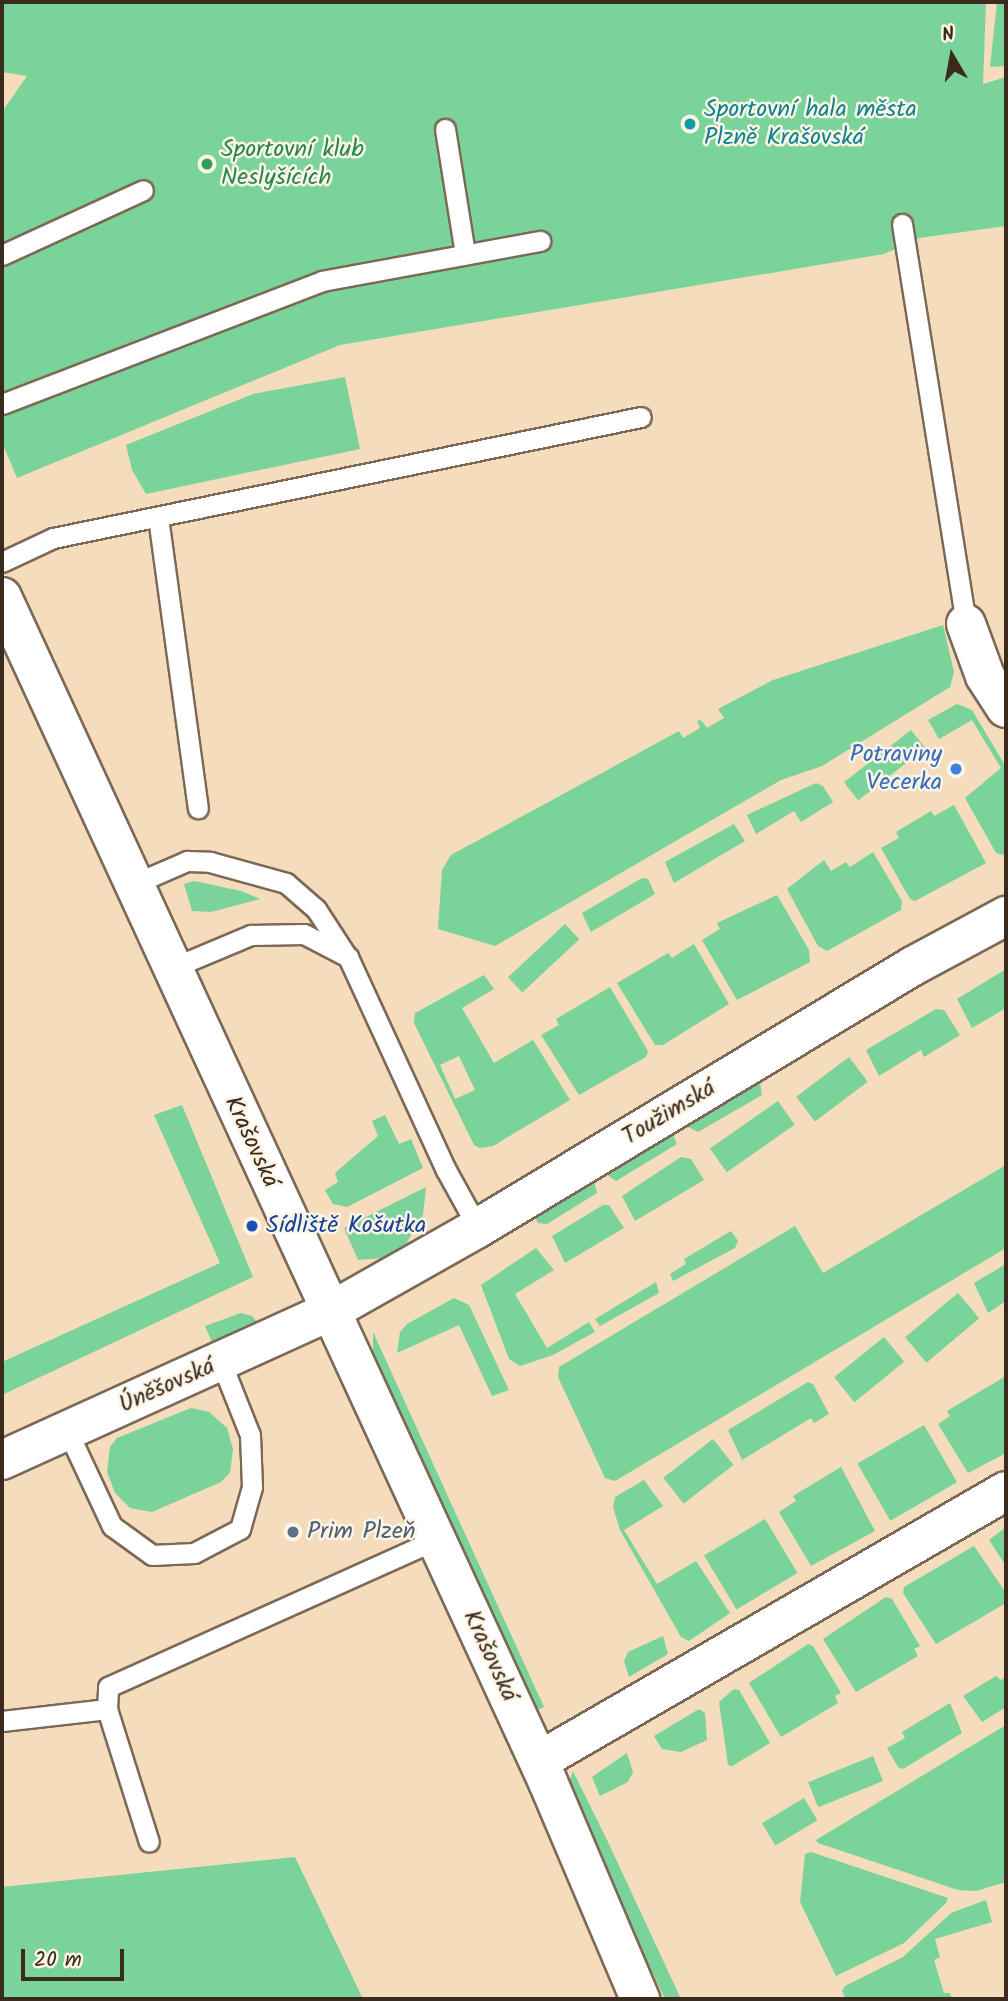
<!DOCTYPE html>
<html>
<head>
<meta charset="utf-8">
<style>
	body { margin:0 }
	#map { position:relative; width:1008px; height:2001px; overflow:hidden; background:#f4dcbd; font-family:Kalam,sans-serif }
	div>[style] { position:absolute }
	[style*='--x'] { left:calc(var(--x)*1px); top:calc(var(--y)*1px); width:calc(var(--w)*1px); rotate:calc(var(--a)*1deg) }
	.green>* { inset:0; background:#7ad399; transform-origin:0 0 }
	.roads { filter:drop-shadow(2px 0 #7c6856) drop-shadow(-2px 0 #7c6856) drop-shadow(0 2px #7c6856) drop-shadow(0 -2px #7c6856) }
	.service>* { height:19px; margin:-9.5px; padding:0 9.5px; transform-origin:9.5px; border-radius:9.5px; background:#fff }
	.minor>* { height:38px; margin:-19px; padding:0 19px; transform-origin:19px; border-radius:19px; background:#fff }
	.dots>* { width:19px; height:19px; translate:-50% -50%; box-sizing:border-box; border:4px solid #fcf5e5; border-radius:50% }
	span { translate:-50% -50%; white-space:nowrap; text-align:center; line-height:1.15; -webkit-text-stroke:5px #fcf5e5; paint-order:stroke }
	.culture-label { font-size:24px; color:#0d838f }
	.left { translate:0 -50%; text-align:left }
	.leisure-label { font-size:24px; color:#27864d }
	.shop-label { font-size:24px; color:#366cbe }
	.right { translate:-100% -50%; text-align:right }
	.street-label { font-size:24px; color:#3b2a1e }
	.transit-label { font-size:24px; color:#164399 }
	.service-label { font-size:24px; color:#4e5e75 }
	.frame { position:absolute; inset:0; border:4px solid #3b2a1e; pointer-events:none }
	.north { position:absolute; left:917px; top:21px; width:70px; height:70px; -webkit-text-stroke:5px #fcf5e5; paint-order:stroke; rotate:350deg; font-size:19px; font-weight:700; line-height:28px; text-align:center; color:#3b2a1e }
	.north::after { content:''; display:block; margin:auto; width:24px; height:32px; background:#3b2a1e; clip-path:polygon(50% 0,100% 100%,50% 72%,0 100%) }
	.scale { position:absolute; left:21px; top:1949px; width:103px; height:32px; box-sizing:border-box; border:4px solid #3b2a1e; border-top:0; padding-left:9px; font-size:21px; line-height:24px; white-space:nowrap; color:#3b2a1e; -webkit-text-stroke:5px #fcf5e5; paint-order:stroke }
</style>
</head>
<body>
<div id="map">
	<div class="green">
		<i style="clip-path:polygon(2px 2px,986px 2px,983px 84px,1006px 77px,1006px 226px,919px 238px,884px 254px,340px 345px,17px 478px,2px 442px,2px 112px,27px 76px,2px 72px)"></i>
		<i style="clip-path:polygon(997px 2px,1006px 2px,1006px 66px,990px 67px)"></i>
		<i style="clip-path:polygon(345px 377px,360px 449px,146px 494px,132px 470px,126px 445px,253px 394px)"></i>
		<i style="clip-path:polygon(943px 625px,954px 672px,950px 687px,822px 766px,781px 780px,495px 946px,438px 929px,442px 870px,451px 855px,679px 731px,683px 738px,700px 728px,697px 721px,701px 720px,707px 728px,724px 718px,718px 709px,773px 680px)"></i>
		<i style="clip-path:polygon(957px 704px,972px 710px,1006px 767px,1004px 855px,996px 853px,965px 798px,1001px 768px,972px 720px,939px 739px,928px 720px)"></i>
		<i style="left:911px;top:730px;width:23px;height:85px;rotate:52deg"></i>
		<i style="clip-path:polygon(816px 783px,823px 786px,833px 802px,801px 822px,794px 811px,756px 834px,747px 815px)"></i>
		<i style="clip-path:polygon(954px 805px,986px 863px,915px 901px,910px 899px,881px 848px,899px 838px,896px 832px,931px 811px,934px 816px)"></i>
		<i style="clip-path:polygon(734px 824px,745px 841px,674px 883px,665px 862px)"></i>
		<i style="clip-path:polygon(873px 852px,902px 901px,901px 910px,827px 951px,818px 946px,787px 889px,824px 860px,831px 871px,846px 862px,850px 867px)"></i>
		<i style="clip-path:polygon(642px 878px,648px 879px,655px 894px,591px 932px,582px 913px)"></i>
		<i style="clip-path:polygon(194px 881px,241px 891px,260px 899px,211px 912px,192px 911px,184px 884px)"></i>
		<i style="clip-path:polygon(777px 895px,809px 950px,810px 962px,737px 1000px,702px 940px,720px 929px,717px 923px)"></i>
		<i style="left:565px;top:924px;width:21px;height:78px;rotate:47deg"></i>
		<i style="clip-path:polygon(694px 944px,729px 1004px,663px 1045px,655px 1045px,617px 983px,668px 953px,672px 958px)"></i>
		<i style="clip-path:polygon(1006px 969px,1006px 1008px,972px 1028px,957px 999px)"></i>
		<i style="clip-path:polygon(evenodd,484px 975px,494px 989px,462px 1008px,494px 1063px,533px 1040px,570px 1100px,493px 1146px,480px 1148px,474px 1145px,414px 1023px,415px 1013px,484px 975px,459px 1056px,475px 1090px,455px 1099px,440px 1065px,459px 1056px)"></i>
		<i style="clip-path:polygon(610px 987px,648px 1051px,646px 1057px,579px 1095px,541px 1035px,559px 1025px,556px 1019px)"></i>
		<i style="clip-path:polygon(936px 1009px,944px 1010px,960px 1035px,924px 1057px,921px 1050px,879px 1076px,866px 1050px)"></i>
		<i style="left:849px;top:1057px;width:31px;height:66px;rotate:53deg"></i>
		<i style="clip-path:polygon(760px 1082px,762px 1095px,698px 1132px,686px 1126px)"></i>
		<i style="left:778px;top:1101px;width:29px;height:83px;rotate:55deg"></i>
		<i style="clip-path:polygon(182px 1105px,253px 1277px,2px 1395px,2px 1362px,220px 1263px,154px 1115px)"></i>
		<i style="clip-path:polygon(385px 1115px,399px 1144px,411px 1139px,423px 1168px,347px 1207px,333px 1204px,325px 1190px,338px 1182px,335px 1173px,378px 1136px,372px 1121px)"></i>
		<i style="clip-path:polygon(672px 1133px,677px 1144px,616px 1181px,606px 1174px)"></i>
		<i style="clip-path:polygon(681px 1157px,691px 1159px,704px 1180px,635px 1221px,622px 1196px)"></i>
		<i style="clip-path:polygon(1006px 1165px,1006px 1248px,615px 1481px,605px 1478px,558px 1377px,559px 1367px,795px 1226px,823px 1273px)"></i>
		<i style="clip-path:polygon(594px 1182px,597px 1193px,547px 1224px,538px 1223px,535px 1218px)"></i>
		<i style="clip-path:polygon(426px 1187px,423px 1215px,406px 1244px,383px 1258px,358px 1260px,344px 1228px)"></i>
		<i style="clip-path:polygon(603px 1205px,609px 1205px,624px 1228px,565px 1263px,552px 1236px)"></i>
		<i style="clip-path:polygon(731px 1231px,738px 1241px,735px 1248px,673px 1281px,670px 1274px,686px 1264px,684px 1259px)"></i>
		<i style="clip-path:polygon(536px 1248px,554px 1270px,515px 1294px,547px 1348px,589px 1322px,595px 1332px,553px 1355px,520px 1366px,509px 1359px,481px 1285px)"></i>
		<i style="clip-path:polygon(1006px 1264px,1006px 1301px,988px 1313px,974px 1283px)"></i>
		<i style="clip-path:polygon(656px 1282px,659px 1293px,600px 1326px,595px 1319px)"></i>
		<i style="left:958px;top:1293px;width:33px;height:69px;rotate:50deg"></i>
		<i style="clip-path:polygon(454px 1298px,469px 1305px,509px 1390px,492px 1396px,459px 1325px,397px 1353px,400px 1332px,407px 1324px)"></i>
		<i style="clip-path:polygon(241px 1313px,252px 1316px,261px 1326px,215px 1349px,205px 1326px)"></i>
		<i style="clip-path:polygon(373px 1332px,544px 1707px,533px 1712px,373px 1364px)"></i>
		<i style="left:884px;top:1337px;width:32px;height:64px;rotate:51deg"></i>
		<i style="clip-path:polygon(1006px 1376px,1006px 1453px,968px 1473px,938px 1424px,950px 1416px,947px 1411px)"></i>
		<i style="clip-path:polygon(808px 1382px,813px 1384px,829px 1414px,814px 1423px,811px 1418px,742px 1460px,728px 1430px)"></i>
		<i style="clip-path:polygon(191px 1408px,209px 1412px,227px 1428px,233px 1449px,230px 1473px,221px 1482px,152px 1512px,130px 1508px,115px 1493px,107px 1472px,110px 1447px,117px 1438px)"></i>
		<i style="left:924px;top:1425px;width:66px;height:77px;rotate:60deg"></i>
		<i style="left:713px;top:1439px;width:33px;height:63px;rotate:52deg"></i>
		<i style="clip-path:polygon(841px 1467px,875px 1531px,811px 1566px,779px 1512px,796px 1501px,793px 1496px)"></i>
		<i style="clip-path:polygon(644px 1480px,663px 1506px,624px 1530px,657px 1584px,696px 1561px,730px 1613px,689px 1641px,681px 1637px,620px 1530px,613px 1507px,615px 1497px)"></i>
		<i style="left:765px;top:1519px;width:63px;height:71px;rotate:59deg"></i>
		<i style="clip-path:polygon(1006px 1527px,1006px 1566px,989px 1540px)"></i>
		<i style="clip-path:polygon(974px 1546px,1006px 1593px,1006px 1603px,936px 1644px,903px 1593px,904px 1587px)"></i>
		<i style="clip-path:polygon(886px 1597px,892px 1599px,920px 1646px,914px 1649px,918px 1656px,856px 1692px,823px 1639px)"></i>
		<i style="clip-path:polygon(663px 1636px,668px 1654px,629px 1677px,624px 1661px,628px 1652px)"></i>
		<i style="clip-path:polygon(808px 1644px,813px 1646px,841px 1693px,835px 1696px,838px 1703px,781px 1737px,749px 1683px)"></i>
		<i style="clip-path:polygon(996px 1676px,1001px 1680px,1006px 1677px,1006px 1707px,982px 1722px,963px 1696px)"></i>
		<i style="clip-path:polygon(734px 1689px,739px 1690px,770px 1743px,732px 1766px,728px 1765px,719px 1702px)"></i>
		<i style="clip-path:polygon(950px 1703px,962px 1733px,903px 1769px,898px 1767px,887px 1748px,905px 1738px,902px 1732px)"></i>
		<i style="clip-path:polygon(699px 1709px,705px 1713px,707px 1740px,681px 1752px,662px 1749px,654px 1736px)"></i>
		<i style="clip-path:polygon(1006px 1725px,1006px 1882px,976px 1891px,958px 1890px,818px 1843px,816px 1840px)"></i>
		<i style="clip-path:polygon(627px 1753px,633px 1772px,628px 1782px,600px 1796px,592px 1777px)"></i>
		<i style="left:873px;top:1756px;width:27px;height:70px;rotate:68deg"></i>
		<i style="clip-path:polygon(573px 1771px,608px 1842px,681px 1999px,665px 1999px,573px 1805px,567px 1788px)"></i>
		<i style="left:804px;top:1798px;width:26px;height:49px;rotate:59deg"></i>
		<i style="clip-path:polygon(811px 1852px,948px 1898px,946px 1903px,904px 1943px,836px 1976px,800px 1902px,805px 1854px)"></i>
		<i style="clip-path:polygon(295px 1857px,363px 1999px,2px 1999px,2px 1887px)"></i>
		<i style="clip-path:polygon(986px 1900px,992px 1922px,935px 1939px,940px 1957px,934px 1960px,944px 1993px,950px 1993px,952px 1999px,846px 1999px,842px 1991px,845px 1986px,903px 1957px,951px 1913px)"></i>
	</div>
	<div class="roads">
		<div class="service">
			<i style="--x:445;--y:129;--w:127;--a:80.9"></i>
			<i style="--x:902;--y:224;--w:405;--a:80.9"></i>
			<i style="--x:2;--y:255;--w:155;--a:-24.7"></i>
			<i style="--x:2;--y:404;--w:343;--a:-21"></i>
			<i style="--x:322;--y:281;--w:222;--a:-10.4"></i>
			<i style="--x:158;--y:517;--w:294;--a:82.2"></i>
			<i style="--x:2;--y:562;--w:56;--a:-25.2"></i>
			<i style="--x:53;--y:538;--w:600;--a:-11.63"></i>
			<i style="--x:134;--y:884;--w:58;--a:-23.5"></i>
			<i style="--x:187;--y:861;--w:23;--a:2"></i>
			<i style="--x:210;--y:862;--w:79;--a:15.4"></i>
			<i style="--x:286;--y:883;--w:40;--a:41"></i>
			<i style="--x:316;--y:909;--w:55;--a:56.9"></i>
			<i style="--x:172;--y:968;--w:86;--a:-22.7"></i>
			<i style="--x:251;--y:935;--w:53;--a:-1.1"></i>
			<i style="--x:304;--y:934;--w:50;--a:27.6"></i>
			<i style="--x:348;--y:957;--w:234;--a:65.3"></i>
			<i style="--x:446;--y:1170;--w:66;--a:61.1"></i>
			<i style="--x:67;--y:1430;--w:106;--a:64.9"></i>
			<i style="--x:112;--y:1526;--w:49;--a:35.9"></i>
			<i style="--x:152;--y:1555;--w:42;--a:-2.7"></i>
			<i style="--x:194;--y:1553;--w:52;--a:-27.6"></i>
			<i style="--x:240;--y:1529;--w:44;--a:-74.1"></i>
			<i style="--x:252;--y:1487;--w:52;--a:-92.2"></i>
			<i style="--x:250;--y:1435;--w:79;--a:-111.7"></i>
			<i style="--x:107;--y:1709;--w:139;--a:72.5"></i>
			<i style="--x:2;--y:1721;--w:106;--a:-6.5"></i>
			<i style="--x:107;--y:1709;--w:22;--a:-87"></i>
			<i style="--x:108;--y:1687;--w:361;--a:-24.2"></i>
		</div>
		<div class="minor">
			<i style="--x:2;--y:597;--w:1305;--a:65.26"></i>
			<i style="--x:548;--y:1782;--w:236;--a:67"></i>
			<i style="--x:966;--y:624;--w:55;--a:69.9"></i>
			<i style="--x:985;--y:676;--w:38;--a:57"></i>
			<i style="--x:2;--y:1460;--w:361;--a:-24.4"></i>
			<i style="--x:331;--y:1311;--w:169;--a:-29.5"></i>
			<i style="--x:478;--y:1228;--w:508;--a:-31.06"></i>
			<i style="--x:913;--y:966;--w:106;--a:-28.3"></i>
			<i style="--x:539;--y:1761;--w:539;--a:-30.03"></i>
		</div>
	</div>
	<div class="dots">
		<i style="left:690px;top:124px;background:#0f9aa8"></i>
		<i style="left:207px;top:164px;background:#2e9e5b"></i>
		<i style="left:956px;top:769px;background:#3f7fe0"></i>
		<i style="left:252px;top:1226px;background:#1a4fb4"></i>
		<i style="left:293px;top:1532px;background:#5c6f8a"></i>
	</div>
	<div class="culture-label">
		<span class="left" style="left:704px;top:124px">Sportovní hala města<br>Plzně Krašovská</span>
	</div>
	<div class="leisure-label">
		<span class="left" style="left:221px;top:164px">Sportovní klub<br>Neslyšících</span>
	</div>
	<div class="shop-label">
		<span class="right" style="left:942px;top:769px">Potraviny<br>Vecerka</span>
	</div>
	<div class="street-label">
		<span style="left:669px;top:1113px;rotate:-31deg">Toužimská</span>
		<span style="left:251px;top:1142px;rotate:65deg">Krašovská</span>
		<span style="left:167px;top:1386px;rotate:-24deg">Úněšovská</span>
		<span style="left:490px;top:1656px;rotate:65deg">Krašovská</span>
	</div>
	<div class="transit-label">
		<span class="left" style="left:266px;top:1226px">Sídliště Košutka</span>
	</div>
	<div class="service-label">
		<span class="left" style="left:307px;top:1532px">Prim Plzeň</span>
	</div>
	<div class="frame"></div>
	<div class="north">N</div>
	<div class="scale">20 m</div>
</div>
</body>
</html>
